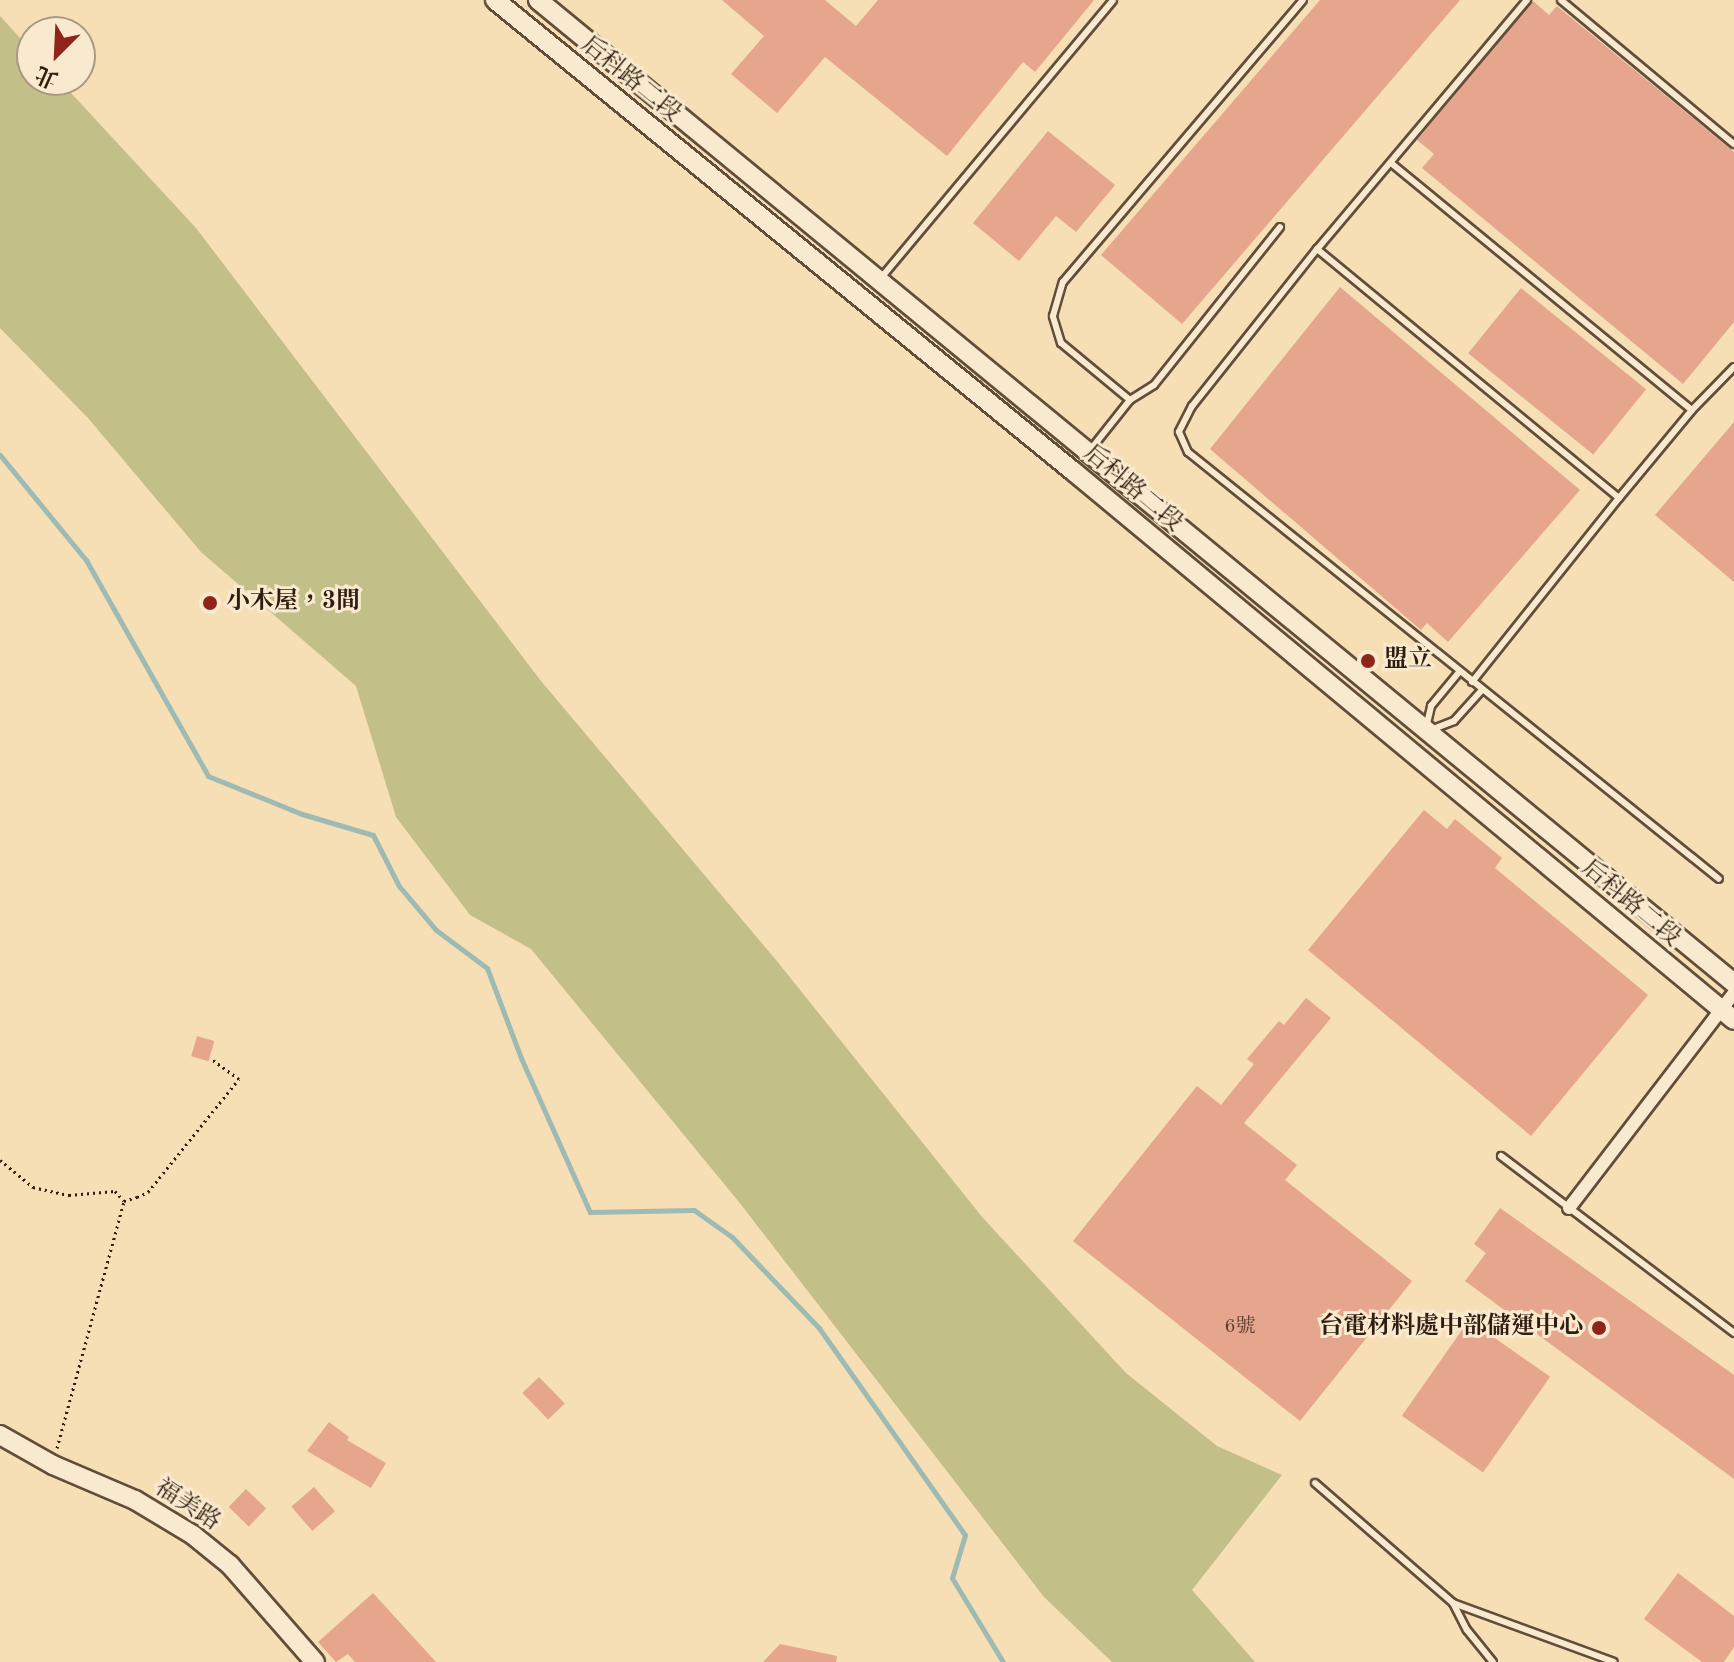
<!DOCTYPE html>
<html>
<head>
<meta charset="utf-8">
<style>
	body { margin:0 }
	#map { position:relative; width:1734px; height:1662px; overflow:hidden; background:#f6deb5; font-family:"Old Standard TT","Noto Serif TC",serif }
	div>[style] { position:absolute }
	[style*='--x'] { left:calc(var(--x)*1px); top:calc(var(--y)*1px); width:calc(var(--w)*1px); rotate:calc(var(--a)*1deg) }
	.green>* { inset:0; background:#c3bf88 }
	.stream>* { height:5px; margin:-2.5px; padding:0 2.5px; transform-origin:2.5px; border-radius:2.5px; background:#9dbbb2 }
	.building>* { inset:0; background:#e5a68d; transform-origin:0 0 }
	.path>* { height:3px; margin-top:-1.5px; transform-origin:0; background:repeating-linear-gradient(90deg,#301d11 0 2px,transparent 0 6px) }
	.roads { filter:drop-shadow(2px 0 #624d3a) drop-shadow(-2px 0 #624d3a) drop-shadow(0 2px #624d3a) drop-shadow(0 -2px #624d3a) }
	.lane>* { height:6px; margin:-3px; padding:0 3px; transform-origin:3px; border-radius:3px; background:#f9eacf }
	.street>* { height:12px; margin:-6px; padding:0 6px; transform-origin:6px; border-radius:6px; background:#f9eacf }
	.secondary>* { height:18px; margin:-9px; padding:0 9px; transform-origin:9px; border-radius:9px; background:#f9eacf }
	.dots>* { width:22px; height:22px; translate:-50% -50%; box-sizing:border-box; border:4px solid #f9eacf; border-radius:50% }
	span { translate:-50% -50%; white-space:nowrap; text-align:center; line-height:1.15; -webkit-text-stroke:6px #f9eacf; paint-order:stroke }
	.number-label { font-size:20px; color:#5d3f30 }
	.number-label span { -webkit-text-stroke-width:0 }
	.street-label { font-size:24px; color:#301d11 }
	.poi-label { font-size:24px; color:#301d11; font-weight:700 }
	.left { translate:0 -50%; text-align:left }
	.right { translate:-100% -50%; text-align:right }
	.north { position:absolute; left:16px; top:16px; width:80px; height:80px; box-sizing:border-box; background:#f9eacf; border:2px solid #a99883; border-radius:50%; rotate:204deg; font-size:22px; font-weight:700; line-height:32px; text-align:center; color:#301d11 }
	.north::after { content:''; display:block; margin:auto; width:28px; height:36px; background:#8f2418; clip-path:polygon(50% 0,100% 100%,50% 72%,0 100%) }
</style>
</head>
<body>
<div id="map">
	<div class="green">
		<i style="clip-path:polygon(0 16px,32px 51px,32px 80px,59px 80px,196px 228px,541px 681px,776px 960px,983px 1218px,1126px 1373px,1217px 1446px,1282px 1475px,1192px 1590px,1255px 1662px,1112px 1662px,1044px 1597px,739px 1202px,531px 949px,470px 915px,396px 817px,356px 686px,201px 552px,88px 418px,0 328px)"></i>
	</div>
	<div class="stream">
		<i style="--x:0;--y:455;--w:136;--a:50.7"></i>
		<i style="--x:86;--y:560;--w:248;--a:60.5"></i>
		<i style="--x:208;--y:776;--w:101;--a:22"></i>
		<i style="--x:302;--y:814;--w:74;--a:16.5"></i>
		<i style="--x:373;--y:835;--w:57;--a:63"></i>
		<i style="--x:399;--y:886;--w:57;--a:49.9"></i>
		<i style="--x:436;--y:930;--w:64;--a:36.7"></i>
		<i style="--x:487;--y:968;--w:96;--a:69.3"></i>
		<i style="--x:521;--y:1058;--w:169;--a:65.9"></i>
		<i style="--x:590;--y:1212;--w:104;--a:-1.1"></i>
		<i style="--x:694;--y:1210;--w:47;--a:35.4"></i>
		<i style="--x:732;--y:1237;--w:126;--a:46.3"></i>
		<i style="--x:819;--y:1328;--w:253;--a:54.8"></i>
		<i style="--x:965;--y:1535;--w:45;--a:106.8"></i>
		<i style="--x:952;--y:1578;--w:98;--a:58.7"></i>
	</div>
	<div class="building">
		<i style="clip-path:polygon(722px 0,825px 0,856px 26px,878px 0,1094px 0,1035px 72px,1023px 62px,947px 156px,825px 57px,777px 113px,731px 74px,764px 36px)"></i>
		<i style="clip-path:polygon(1320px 0,1460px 0,1182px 324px,1101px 255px)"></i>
		<i style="clip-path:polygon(1533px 1px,1549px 15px,1557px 6px,1734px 152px,1734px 322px,1683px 384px,1422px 168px,1434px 154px,1417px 140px)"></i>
		<i style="clip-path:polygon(1048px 131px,1115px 185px,1076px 232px,1056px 216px,1019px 261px,973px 223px)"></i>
		<i style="clip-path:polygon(1340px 287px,1580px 490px,1448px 642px,1427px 623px,1421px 630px,1210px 449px)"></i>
		<i style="left:1521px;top:288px;width:161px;height:84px;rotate:39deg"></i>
		<i style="clip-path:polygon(1734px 422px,1734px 582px,1655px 515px)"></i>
		<i style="clip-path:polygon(1424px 810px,1447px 829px,1455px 819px,1502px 858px,1495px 868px,1648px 995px,1531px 1136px,1308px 950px)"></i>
		<i style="clip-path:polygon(1306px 998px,1331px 1018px,1244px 1123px,1297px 1165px,1285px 1180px,1412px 1281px,1300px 1421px,1073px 1241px,1197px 1086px,1221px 1105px,1254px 1064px,1247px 1059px,1279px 1021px,1284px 1025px)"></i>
		<i style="left:197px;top:1036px;width:18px;height:21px;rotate:16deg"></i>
		<i style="clip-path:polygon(1500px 1208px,1734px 1375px,1734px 1479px,1465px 1281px,1486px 1253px,1474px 1244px)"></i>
		<i style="left:1469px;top:1320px;width:99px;height:117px;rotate:35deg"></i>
		<i style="left:539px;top:1377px;width:37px;height:23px;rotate:46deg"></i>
		<i style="clip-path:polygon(329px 1422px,349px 1437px,347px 1440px,386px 1463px,371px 1488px,307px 1451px)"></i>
		<i style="left:314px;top:1487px;width:32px;height:30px;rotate:49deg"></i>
		<i style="left:246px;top:1489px;width:28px;height:25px;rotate:44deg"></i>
		<i style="clip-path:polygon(1678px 1573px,1734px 1616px,1734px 1647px,1724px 1662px,1702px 1662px,1644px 1619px)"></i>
		<i style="clip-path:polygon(373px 1593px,436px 1662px,355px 1662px,348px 1654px,336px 1662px,318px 1642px)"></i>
		<i style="clip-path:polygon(780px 1644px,837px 1656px,836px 1662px,763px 1662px)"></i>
	</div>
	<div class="path">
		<i style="--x:0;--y:1160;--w:43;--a:39.3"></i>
		<i style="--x:33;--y:1187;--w:37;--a:13"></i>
		<i style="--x:69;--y:1195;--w:46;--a:-5"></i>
		<i style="--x:115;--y:1191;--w:13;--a:48"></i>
		<i style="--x:124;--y:1201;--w:14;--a:-17"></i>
		<i style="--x:137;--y:1197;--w:12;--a:-24"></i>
		<i style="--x:148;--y:1192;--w:145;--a:-51.2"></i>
		<i style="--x:239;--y:1079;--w:34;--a:-144"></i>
		<i style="--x:57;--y:1448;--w:256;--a:-74.8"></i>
	</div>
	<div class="roads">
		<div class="lane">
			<i style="--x:1527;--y:0;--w:326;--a:130.1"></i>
			<i style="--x:1317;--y:249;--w:201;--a:128.5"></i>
			<i style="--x:1192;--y:406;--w:29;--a:117"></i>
			<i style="--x:1179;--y:432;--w:22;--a:66"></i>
			<i style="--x:1188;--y:452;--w:681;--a:38.8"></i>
			<i style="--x:1561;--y:0;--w:225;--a:39.8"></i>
			<i style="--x:1391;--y:163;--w:389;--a:39.4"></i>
			<i style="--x:1317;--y:249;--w:391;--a:39.5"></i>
			<i style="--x:880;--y:279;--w:363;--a:-50.1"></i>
			<i style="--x:1130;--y:400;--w:89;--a:-140.4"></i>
			<i style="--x:1061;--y:343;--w:28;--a:-107"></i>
			<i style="--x:1053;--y:316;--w:35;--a:-74"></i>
			<i style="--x:1063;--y:282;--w:370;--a:-49.6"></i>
			<i style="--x:1091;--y:449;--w:63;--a:-51.5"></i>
			<i style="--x:1130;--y:400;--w:28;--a:-32"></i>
			<i style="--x:1154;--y:385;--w:202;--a:-51.4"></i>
			<i style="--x:1472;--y:682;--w:236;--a:-51.4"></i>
			<i style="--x:1619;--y:498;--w:114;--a:-50.3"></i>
			<i style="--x:1692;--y:410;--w:60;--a:-45.7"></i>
			<i style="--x:1426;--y:728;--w:23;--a:-77"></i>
			<i style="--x:1431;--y:706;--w:45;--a:-50.4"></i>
			<i style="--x:1433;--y:729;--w:22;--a:-21"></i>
			<i style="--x:1454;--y:721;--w:42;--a:-47.9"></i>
			<i style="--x:1501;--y:1156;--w:293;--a:37.2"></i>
			<i style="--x:1315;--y:1483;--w:183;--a:41"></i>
			<i style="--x:1453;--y:1603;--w:171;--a:20.1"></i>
			<i style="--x:1453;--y:1603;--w:30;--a:63"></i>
			<i style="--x:1467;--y:1630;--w:41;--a:50.9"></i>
		</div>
		<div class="street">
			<i style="--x:1569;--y:1208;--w:271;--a:-52.5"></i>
		</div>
		<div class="secondary">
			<i style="--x:495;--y:0;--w:746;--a:39.18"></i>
			<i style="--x:1073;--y:471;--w:859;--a:39.71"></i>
			<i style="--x:538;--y:0;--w:1548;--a:39.42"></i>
			<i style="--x:0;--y:1435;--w:61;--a:29.5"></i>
			<i style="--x:53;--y:1465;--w:89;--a:23.1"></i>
			<i style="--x:135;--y:1500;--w:68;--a:31.1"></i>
			<i style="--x:193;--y:1535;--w:48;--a:39"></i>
			<i style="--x:230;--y:1565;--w:129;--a:48.8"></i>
		</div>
	</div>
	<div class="dots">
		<i style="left:210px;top:603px;background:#8f2418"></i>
		<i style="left:1368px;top:661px;background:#8f2418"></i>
		<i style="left:1599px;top:1328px;background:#8f2418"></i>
	</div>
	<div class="number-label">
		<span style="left:1240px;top:1327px">6號</span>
	</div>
	<div class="street-label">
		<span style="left:630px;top:80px;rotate:39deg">后科路二段</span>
		<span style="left:1132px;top:489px;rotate:40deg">后科路二段</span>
		<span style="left:1630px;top:904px;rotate:40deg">后科路二段</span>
		<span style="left:187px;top:1506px;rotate:33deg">福美路</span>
	</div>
	<div class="poi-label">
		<span class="left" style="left:226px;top:603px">小木屋，3間</span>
		<span class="left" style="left:1384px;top:661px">盟立</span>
		<span class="right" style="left:1583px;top:1328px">台電材料處中部儲運中心</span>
	</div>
	<div class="north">北</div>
</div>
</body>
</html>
